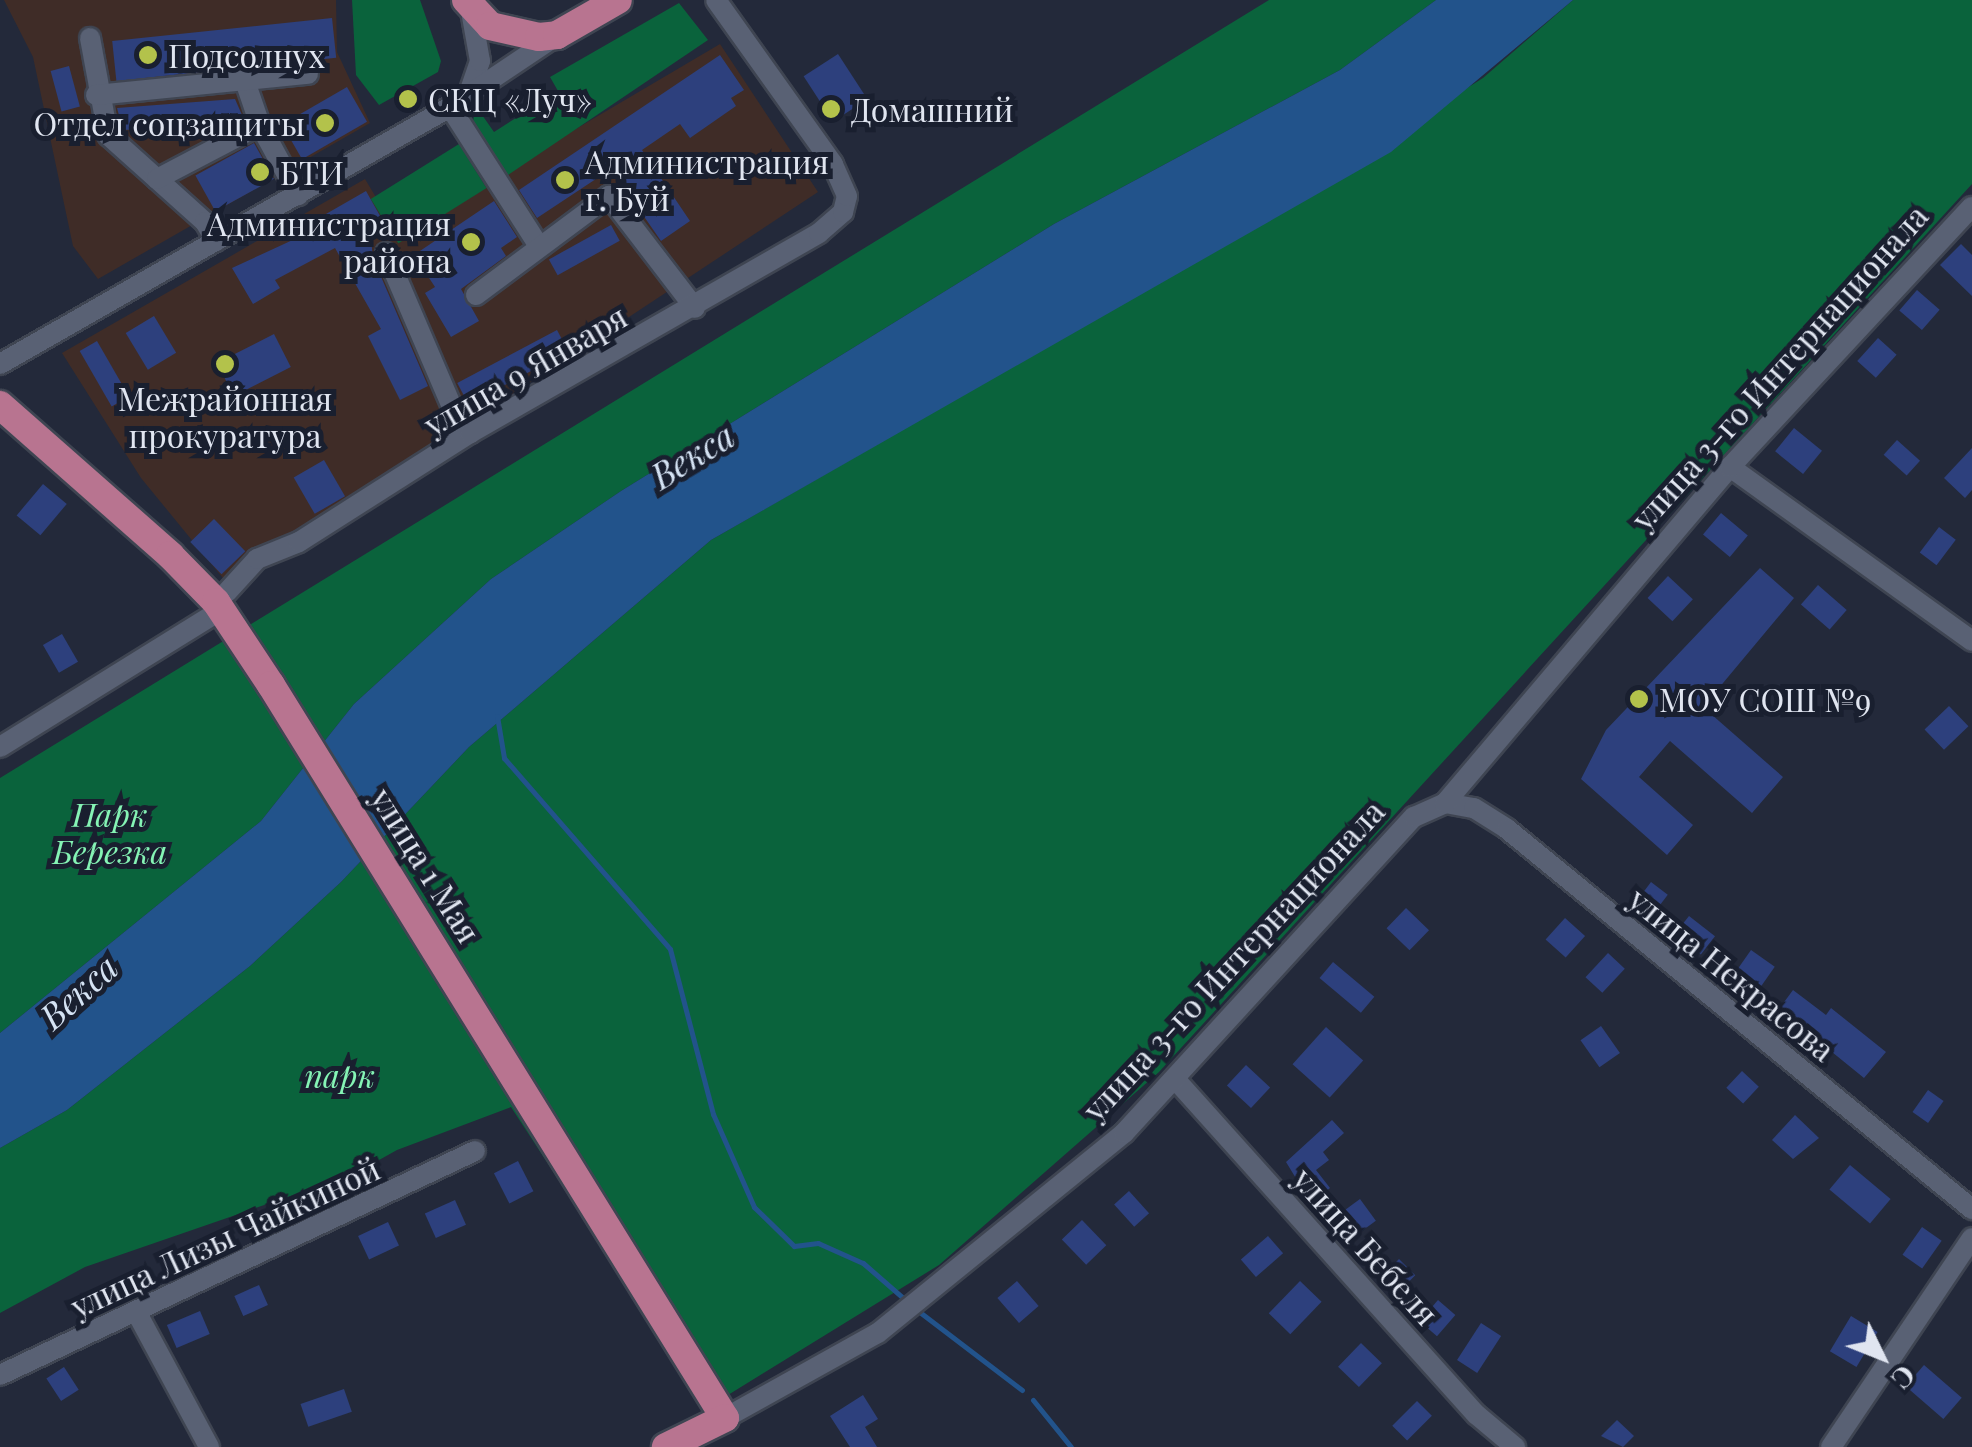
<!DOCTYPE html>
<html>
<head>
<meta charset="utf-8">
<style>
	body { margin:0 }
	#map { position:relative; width:1972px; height:1447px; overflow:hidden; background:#23293a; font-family:"Playfair Display",serif }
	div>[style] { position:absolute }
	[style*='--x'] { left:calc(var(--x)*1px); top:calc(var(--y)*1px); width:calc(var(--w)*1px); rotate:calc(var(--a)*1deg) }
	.commercial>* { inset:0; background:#3f2c27 }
	.green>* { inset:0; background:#0a633c; transform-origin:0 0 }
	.water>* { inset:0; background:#22538b }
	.stream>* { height:5px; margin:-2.5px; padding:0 2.5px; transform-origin:2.5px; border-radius:2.5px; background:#22538b }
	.building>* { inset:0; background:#2d407d; transform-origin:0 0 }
	.roads { filter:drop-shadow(2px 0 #3f4552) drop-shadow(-2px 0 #3f4552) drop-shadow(0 2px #3f4552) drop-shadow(0 -2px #3f4552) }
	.minor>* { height:20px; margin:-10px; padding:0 10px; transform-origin:10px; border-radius:10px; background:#596174 }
	.major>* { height:28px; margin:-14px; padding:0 14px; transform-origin:14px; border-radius:14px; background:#b87490 }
	.dots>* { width:28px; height:28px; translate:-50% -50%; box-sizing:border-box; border:5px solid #191f2f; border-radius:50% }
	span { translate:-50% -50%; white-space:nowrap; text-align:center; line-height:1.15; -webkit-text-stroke:10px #191f2f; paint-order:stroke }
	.poi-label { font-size:32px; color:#e0e5f0 }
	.left { translate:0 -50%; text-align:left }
	.right { translate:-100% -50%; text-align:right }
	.street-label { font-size:32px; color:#e0e5f0 }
	.park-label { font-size:32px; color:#85f4b5; font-style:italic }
	.water-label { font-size:35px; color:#d5e3f4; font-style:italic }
	.north { position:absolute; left:1832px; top:1307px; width:100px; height:100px; -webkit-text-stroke:8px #191f2f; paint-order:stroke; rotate:133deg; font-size:28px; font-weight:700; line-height:40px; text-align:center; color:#e0e5f0 }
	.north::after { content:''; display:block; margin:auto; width:35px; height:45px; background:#e0e5f0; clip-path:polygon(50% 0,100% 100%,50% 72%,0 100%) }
</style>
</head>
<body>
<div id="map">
	<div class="commercial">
		<i style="clip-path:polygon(4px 0,336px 0,337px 52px,370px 123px,98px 279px,73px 246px,33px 57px)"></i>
		<i style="clip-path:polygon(720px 44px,818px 192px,227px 583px,141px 478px,62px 353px,365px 179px,398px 234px)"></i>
	</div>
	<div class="green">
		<i style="clip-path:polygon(352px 0,420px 0,441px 61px,438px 72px,379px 105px,356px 75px)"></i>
		<i style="clip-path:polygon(1269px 0,1436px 0,1340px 70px,1054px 224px,621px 491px,491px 579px,354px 704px,261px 821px,0 1033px,0 778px)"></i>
		<i style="clip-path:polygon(1573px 0,1972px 0,1972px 184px,1159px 1072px,939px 1265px,707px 1408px,511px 1107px,397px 1150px,354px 1174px,85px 1267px,0 1313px,0 1148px,67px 1110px,250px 966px,341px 882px,469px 747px,711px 540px,1142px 292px,1483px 78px)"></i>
		<i style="clip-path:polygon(679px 3px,708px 40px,505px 177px,472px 126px,474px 116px,480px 112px,494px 132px,558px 91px,550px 77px)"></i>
		<i style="left:459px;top:144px;width:52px;height:104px;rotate:58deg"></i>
	</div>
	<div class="water">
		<i style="clip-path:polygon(1436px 0,1573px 0,1391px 152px,711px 540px,469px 747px,341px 882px,250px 966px,67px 1110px,0 1148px,0 1033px,261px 821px,354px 704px,491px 579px,621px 491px,1054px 224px,1340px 70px)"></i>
	</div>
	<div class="stream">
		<i style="--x:497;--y:716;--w:43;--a:80.5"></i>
		<i style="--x:504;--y:758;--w:253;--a:49"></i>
		<i style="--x:670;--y:949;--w:171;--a:75.4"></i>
		<i style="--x:713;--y:1114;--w:102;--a:66.2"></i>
		<i style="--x:754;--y:1207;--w:56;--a:44.3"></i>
		<i style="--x:794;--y:1246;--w:24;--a:-7"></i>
		<i style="--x:818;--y:1243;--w:49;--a:24"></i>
		<i style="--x:863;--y:1263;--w:61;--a:41"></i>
		<i style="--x:917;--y:1310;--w:132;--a:37.3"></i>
		<i style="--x:1033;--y:1400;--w:60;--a:51"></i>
	</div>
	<div class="building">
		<i style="left:332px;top:18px;width:40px;height:221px;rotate:84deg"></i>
		<i style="left:838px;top:54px;width:54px;height:41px;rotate:57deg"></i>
		<i style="clip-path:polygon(720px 55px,744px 90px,731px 98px,736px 106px,690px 138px,680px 124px,642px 150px,690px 221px,661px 241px,611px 169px,537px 218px,519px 190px)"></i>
		<i style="left:69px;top:66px;width:42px;height:19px;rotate:75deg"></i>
		<i style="left:347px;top:87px;width:40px;height:75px;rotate:60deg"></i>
		<i style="clip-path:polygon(235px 99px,242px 115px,193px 119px,194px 126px,123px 130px,117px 108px)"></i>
		<i style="left:254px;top:143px;width:41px;height:67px;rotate:61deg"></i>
		<i style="clip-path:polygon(366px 191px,388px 230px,371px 239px,373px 258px,428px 386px,400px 400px,368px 336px,381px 329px,335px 248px,275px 280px,280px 288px,253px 304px,232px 268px,323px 226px,319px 218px)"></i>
		<i style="clip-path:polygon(494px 201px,517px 237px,501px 248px,506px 256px,461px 289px,479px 321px,451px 337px,425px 293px,435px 287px,414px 255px)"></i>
		<i style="left:611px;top:225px;width:18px;height:71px;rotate:61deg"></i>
		<i style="clip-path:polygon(1961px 244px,1972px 255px,1972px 296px,1940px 265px)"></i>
		<i style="left:1917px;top:290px;width:30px;height:27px;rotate:41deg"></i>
		<i style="left:154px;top:316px;width:43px;height:33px;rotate:59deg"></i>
		<i style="left:557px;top:330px;width:24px;height:113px;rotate:62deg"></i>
		<i style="left:274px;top:334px;width:37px;height:64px;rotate:63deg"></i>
		<i style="left:1878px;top:338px;width:25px;height:31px;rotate:42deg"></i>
		<i style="left:97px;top:341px;width:64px;height:20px;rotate:60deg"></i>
		<i style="left:1794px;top:428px;width:36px;height:30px;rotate:39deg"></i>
		<i style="left:1897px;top:440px;width:31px;height:20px;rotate:42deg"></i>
		<i style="clip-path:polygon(1972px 448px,1972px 490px,1965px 498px,1944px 478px)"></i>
		<i style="left:324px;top:460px;width:42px;height:35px;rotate:60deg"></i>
		<i style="left:43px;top:484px;width:31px;height:41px;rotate:40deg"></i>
		<i style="left:1721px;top:513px;width:35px;height:28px;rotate:40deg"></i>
		<i style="left:214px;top:519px;width:45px;height:33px;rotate:46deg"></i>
		<i style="left:1939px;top:527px;width:21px;height:32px;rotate:37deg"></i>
		<i style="clip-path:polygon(1760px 568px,1794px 598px,1703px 707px,1783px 777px,1752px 813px,1670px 741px,1639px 777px,1693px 825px,1667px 855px,1581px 779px,1606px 730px)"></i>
		<i style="left:1668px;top:576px;width:34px;height:30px;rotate:43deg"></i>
		<i style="left:1818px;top:585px;width:38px;height:26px;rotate:41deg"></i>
		<i style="left:62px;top:634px;width:32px;height:22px;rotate:60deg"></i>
		<i style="left:1949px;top:706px;width:28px;height:34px;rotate:46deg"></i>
		<i style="left:1651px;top:882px;width:21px;height:29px;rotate:37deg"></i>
		<i style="left:1406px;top:908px;width:32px;height:28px;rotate:44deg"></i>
		<i style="left:1689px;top:916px;width:33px;height:23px;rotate:38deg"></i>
		<i style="left:1565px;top:918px;width:27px;height:29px;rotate:42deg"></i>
		<i style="left:1751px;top:950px;width:29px;height:29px;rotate:35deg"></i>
		<i style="left:1608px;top:953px;width:23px;height:33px;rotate:43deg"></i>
		<i style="left:1333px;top:962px;width:54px;height:21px;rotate:40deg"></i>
		<i style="clip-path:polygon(1793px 990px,1826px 1015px,1831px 1008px,1886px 1052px,1864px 1078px,1779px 1009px)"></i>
		<i style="left:1601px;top:1026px;width:33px;height:25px;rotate:55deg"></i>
		<i style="left:1326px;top:1027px;width:50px;height:50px;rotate:42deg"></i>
		<i style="left:1246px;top:1065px;width:33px;height:28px;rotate:43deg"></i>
		<i style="left:1742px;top:1071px;width:23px;height:23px;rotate:43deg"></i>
		<i style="left:1928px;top:1090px;width:19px;height:27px;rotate:35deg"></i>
		<i style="clip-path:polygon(1795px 1115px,1819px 1138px,1793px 1159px,1772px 1140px)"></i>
		<i style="clip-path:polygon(1332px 1120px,1344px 1133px,1323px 1152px,1329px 1160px,1316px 1170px,1330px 1188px,1311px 1203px,1286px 1162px)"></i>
		<i style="left:518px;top:1161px;width:34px;height:27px;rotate:63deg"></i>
		<i style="left:1850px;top:1165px;width:53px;height:32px;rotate:40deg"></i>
		<i style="left:1129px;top:1191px;width:30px;height:20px;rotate:48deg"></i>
		<i style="left:1360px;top:1199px;width:27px;height:33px;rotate:54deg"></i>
		<i style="left:455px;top:1200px;width:27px;height:33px;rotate:66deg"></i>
		<i style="left:1082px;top:1220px;width:35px;height:28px;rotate:46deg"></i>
		<i style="left:388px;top:1222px;width:26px;height:33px;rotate:65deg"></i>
		<i style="left:1922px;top:1227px;width:24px;height:34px;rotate:35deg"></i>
		<i style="left:1268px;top:1236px;width:23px;height:36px;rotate:49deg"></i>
		<i style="left:1399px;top:1259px;width:23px;height:28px;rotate:45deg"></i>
		<i style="left:1017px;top:1281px;width:33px;height:26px;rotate:49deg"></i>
		<i style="left:1300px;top:1281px;width:30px;height:45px;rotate:44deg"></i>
		<i style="left:259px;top:1285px;width:22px;height:27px;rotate:66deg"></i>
		<i style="left:1438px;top:1300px;width:23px;height:28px;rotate:41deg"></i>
		<i style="left:200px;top:1311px;width:25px;height:36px;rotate:67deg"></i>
		<i style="left:1851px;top:1316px;width:31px;height:41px;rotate:31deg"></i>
		<i style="left:1481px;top:1323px;width:24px;height:44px;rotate:33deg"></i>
		<i style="left:1361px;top:1343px;width:29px;height:33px;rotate:44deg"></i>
		<i style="left:1924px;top:1365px;width:50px;height:28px;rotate:41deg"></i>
		<i style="left:64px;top:1367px;width:27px;height:21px;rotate:57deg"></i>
		<i style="left:344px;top:1389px;width:24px;height:46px;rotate:71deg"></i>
		<i style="clip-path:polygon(863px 1395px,878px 1419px,865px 1427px,877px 1447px,850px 1447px,830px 1416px)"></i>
		<i style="left:1417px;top:1401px;width:21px;height:35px;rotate:45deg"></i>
		<i style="clip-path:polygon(1617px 1420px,1634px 1436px,1623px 1447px,1601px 1436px)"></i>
	</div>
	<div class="roads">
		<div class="minor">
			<i style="--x:90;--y:38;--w:99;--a:79.5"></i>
			<i style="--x:108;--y:135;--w:130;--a:41.9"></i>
			<i style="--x:205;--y:222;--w:22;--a:60"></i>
			<i style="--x:246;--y:84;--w:43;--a:71.1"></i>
			<i style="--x:260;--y:125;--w:80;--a:61.5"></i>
			<i style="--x:96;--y:95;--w:213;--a:-5.7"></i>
			<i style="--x:468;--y:96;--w:37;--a:-71"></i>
			<i style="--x:480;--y:61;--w:51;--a:-100.2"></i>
			<i style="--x:450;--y:107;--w:161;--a:57.4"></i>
			<i style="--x:157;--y:179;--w:116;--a:-27.7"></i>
			<i style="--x:386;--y:253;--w:168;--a:66.8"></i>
			<i style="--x:452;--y:407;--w:32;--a:55"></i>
			<i style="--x:476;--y:295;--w:166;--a:-36.7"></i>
			<i style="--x:609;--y:196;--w:141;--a:52.5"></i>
			<i style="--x:0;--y:364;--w:518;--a:-29.73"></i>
			<i style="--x:450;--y:107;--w:128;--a:-33.8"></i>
			<i style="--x:1730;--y:467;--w:298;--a:35.7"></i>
			<i style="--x:227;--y:592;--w:45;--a:-47.7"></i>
			<i style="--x:257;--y:559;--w:45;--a:-22"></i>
			<i style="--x:299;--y:542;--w:203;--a:-32.5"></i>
			<i style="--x:470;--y:433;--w:402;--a:-29.8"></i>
			<i style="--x:819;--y:233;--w:32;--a:-41"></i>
			<i style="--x:843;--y:212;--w:16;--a:-76"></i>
			<i style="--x:847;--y:196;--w:35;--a:-114"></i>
			<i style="--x:833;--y:164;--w:201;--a:-125.5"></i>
			<i style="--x:0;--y:747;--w:248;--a:-31.8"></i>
			<i style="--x:1445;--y:803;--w:29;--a:10"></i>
			<i style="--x:1474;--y:808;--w:39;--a:32"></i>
			<i style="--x:1507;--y:829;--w:601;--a:39.26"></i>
			<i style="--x:1176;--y:1080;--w:450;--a:48.1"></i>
			<i style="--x:1477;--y:1415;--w:50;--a:40.1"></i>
			<i style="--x:138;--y:1315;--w:150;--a:61.7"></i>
			<i style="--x:0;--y:1375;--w:525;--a:-25.25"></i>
			<i style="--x:725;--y:1418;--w:175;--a:-29.1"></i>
			<i style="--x:878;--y:1333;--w:317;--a:-39.1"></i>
			<i style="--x:1124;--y:1133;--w:429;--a:-47.5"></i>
			<i style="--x:1414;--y:817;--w:34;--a:-24"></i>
			<i style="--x:1445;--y:803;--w:441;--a:-49.7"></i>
			<i style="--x:1730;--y:467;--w:355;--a:-47.1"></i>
			<i style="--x:1831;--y:1447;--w:252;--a:-56"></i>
		</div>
		<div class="major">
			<i style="--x:466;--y:0;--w:35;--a:47"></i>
			<i style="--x:490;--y:26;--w:50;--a:12.7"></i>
			<i style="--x:539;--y:37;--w:18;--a:-6"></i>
			<i style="--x:557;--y:35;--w:70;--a:-29.8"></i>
			<i style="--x:0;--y:405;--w:227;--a:41.4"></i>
			<i style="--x:170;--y:555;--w:66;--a:45.6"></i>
			<i style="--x:216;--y:602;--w:100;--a:56.5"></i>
			<i style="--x:271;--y:685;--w:862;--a:58.23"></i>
			<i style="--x:725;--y:1418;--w:66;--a:153.8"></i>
		</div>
	</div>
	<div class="dots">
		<i style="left:148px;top:55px;background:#b3c24b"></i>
		<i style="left:408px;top:99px;background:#b3c24b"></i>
		<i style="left:831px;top:109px;background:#b3c24b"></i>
		<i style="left:325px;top:123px;background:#b3c24b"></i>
		<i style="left:260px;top:172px;background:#b3c24b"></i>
		<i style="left:565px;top:180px;background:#b3c24b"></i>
		<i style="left:471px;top:242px;background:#b3c24b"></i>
		<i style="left:225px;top:364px;background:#b3c24b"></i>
		<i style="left:1639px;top:699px;background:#b3c24b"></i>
	</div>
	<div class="poi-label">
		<span class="left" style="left:168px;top:55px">Подсолнух</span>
		<span class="left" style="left:428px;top:99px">СКЦ «Луч»</span>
		<span class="left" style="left:851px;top:109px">Домашний</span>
		<span class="right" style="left:305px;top:123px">Отдел соцзащиты</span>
		<span class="left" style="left:585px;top:180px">Администрация<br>г. Буй</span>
		<span class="left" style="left:280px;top:172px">БТИ</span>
		<span class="right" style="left:451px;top:242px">Администрация<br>района</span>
		<span style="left:225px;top:417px">Межрайонная<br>прокуратура</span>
		<span class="left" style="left:1659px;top:699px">МОУ СОШ №9</span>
	</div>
	<div class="street-label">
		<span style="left:1779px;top:367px;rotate:-48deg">улица 3-го Интернационала</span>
		<span style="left:525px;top:370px;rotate:-30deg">улица 9 Января</span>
		<span style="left:426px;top:865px;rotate:58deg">улица 1 Мая</span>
		<span style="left:1233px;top:960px;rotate:-47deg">улица 3-го Интернационала</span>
		<span style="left:1732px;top:974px;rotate:39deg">улица Некрасова</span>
		<span style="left:225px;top:1237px;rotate:-25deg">улица Лизы Чайкиной</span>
		<span style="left:1366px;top:1246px;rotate:48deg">улица Бебеля</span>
	</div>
	<div class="park-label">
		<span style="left:110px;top:833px">Парк<br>Березка</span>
		<span style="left:340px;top:1075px">парк</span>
	</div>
	<div class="water-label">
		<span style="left:692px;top:455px;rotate:-31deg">Векса</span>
		<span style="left:78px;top:991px;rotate:-42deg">Векса</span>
	</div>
	<div class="north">С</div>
</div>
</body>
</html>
